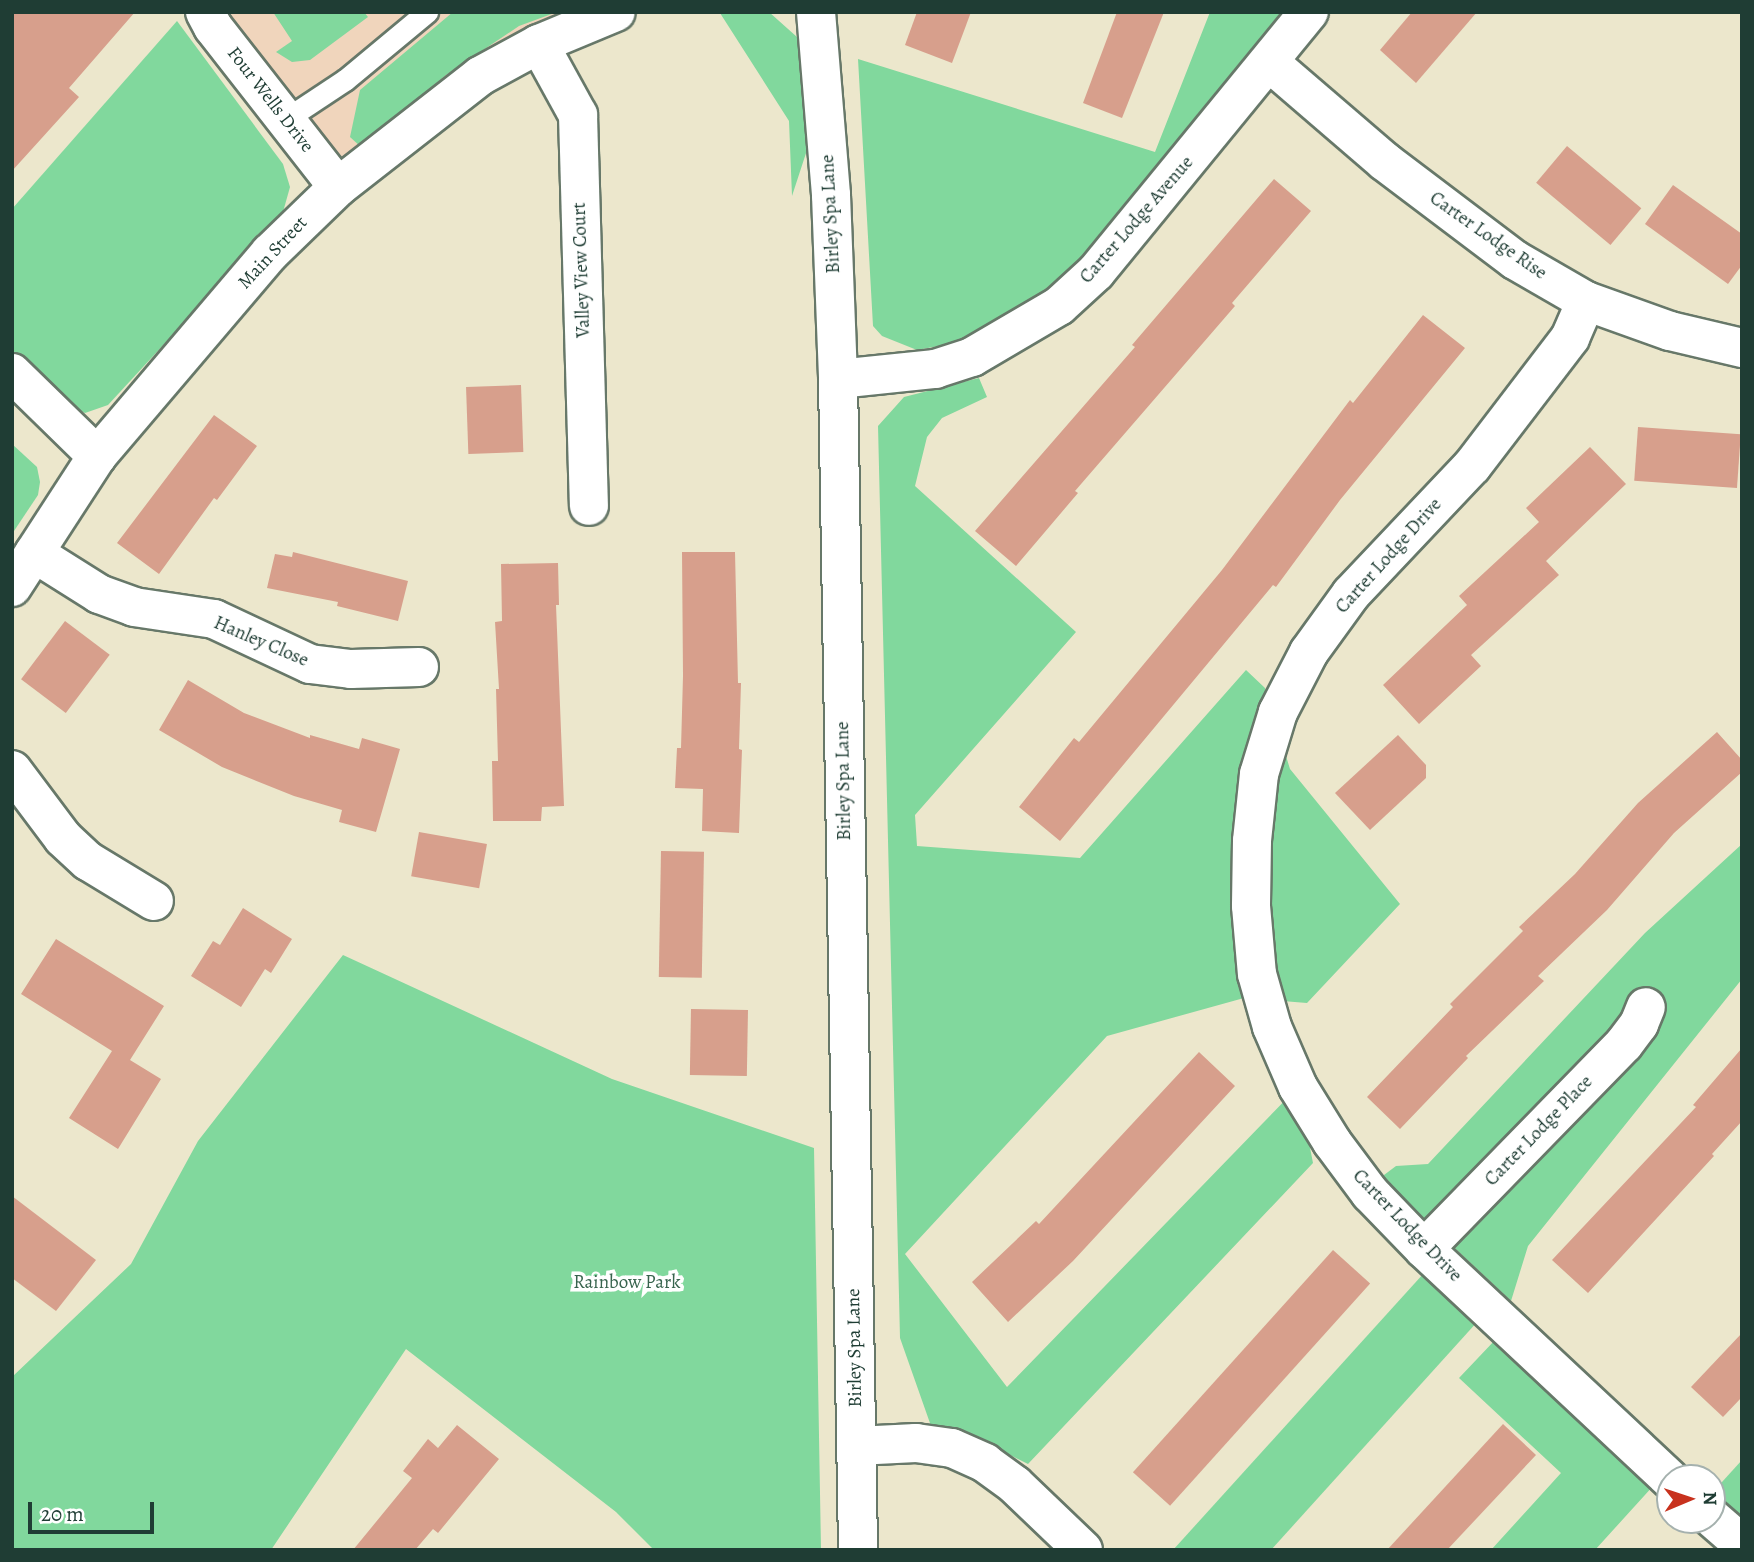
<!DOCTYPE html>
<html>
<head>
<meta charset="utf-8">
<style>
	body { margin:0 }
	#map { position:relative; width:1754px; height:1562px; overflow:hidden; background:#ece7cc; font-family:Alegreya,serif }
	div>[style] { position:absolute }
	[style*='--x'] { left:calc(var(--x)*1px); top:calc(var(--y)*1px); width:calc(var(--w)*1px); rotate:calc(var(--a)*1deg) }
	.built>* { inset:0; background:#f0d5bc }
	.green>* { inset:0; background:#81d89d }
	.building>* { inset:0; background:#d79f8c; transform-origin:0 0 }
	.roads { filter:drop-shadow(2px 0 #677869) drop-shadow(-2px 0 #677869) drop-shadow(0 2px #677869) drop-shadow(0 -2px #677869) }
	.service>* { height:21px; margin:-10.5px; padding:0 10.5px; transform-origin:10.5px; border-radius:10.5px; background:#fff }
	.minor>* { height:38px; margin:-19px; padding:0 19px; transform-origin:19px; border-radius:19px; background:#fff }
	.tertiary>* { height:38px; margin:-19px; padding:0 19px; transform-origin:19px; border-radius:19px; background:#fff }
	span { translate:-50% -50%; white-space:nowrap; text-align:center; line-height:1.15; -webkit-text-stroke:7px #fff; paint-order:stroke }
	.street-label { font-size:19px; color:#1f3d34 }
	.park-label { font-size:19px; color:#38644e }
	.frame { position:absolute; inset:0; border:14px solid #1f3d34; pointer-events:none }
	.north { position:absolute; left:1656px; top:1464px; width:70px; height:70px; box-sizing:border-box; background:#fff; border:2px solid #a5b1ae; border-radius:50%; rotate:88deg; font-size:19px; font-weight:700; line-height:28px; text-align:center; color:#1f3d34 }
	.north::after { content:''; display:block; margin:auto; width:24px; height:32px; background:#c8321e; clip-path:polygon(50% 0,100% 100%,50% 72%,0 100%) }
	.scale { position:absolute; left:28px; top:1502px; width:126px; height:32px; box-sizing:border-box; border:4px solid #1f3d34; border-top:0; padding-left:9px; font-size:21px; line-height:24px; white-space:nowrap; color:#1f3d34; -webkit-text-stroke:5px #fff; paint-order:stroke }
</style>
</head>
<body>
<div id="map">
	<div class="built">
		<i style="clip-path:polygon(205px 12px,616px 12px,338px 187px)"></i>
	</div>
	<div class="green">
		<i style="clip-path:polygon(273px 12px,364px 12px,368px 17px,310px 60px,292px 62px,276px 52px,292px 41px)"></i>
		<i style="clip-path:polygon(453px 12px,557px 12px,519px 26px,446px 75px,361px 147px,350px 137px,360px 90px)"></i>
		<i style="clip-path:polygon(769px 12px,797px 37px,805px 71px,808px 147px,792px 196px,789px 121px,720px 13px)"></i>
		<i style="clip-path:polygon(1210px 12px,1285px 12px,1083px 260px,1022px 307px,966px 341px,917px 350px,882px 336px,873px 326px,858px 59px,1155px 152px)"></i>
		<i style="clip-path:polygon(177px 21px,283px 164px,290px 187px,283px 212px,249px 252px,108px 405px,85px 413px,60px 401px,12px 355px,12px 209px)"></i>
		<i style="clip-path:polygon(979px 378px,987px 397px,942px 418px,927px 437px,915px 486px,1076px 632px,915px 815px,917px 846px,1080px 858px,1246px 670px,1265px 688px,1290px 769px,1400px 904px,1307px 1003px,1244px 998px,1107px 1036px,905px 1254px,1007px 1387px,1298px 1087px,1313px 1163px,1028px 1464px,988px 1444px,931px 1426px,900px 1338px,878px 426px,904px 397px)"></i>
		<i style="clip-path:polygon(12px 444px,37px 467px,40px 482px,38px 495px,12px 534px)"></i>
		<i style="clip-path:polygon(1742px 844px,1742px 979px,1528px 1246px,1511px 1301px,1380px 1178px,1396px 1166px,1428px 1164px,1645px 933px)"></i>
		<i style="clip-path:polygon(343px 955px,612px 1079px,814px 1148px,821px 1550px,654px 1550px,616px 1512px,406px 1349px,271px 1550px,12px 1550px,12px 1377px,131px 1264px,198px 1141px)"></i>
		<i style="clip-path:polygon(1424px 1273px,1478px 1321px,1271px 1550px,1173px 1550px)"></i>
		<i style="clip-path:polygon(1496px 1339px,1654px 1485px,1595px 1550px,1491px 1550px,1561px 1473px,1459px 1378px)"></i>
		<i style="clip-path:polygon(1742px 1460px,1742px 1521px,1712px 1493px)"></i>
	</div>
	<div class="building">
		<i style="clip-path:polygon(12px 12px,135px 12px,69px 88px,79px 97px,12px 171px)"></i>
		<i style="clip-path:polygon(917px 12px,971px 12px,952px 63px,905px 45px)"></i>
		<i style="clip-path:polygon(1117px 12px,1164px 12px,1122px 118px,1083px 103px)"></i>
		<i style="clip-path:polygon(1412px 12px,1477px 12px,1416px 83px,1380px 50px)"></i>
		<i style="left:1567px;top:146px;width:97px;height:48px;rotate:40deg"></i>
		<i style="clip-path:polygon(1274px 179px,1311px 211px,1232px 303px,1235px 306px,1075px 491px,1078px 493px,1016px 566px,975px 531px,1135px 347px,1132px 345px)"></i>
		<i style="clip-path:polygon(1673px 185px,1742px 234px,1742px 265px,1728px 284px,1645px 224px)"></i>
		<i style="clip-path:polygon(1423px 315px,1465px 348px,1340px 500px,1276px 587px,1273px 585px,1060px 841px,1019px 807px,1074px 738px,1079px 742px,1222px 570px,1350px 400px,1353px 403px)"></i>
		<i style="left:521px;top:385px;width:67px;height:55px;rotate:88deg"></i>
		<i style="clip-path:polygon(214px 415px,257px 446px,217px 500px,214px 498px,159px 574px,117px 543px)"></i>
		<i style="left:1638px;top:427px;width:103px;height:54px;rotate:4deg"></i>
		<i style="clip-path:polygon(1590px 447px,1626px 484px,1546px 561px,1559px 575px,1471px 655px,1481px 666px,1419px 724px,1383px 685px,1467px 605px,1459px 596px,1539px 522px,1526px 508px)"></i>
		<i style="clip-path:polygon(293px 552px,408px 581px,398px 621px,337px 606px,338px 602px,267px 588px,275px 554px,292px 557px)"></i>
		<i style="clip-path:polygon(682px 552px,735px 552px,738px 683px,741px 683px,739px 749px,742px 750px,739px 833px,702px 831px,703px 789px,675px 788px,677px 748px,681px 748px,683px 676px)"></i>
		<i style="clip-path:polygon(558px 563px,559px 605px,556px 605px,564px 806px,542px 807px,541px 821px,493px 821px,492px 761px,498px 761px,496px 689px,499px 689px,495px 622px,502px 621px,501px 564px)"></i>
		<i style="left:65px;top:621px;width:56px;height:73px;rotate:37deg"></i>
		<i style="clip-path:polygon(188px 680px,244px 713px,310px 738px,310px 735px,359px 749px,362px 738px,400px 749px,376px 832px,339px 822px,342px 810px,294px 796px,222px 767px,159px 730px)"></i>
		<i style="clip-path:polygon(1717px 732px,1742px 760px,1742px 772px,1674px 833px,1607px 910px,1538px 976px,1544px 981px,1466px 1056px,1468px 1058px,1400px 1129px,1367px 1097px,1453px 1007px,1450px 1004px,1523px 931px,1519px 927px,1575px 874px,1638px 803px)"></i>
		<i style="clip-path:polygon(1398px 735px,1426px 765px,1426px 778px,1370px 830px,1335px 793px)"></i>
		<i style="left:419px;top:832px;width:69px;height:45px;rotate:10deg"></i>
		<i style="left:661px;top:851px;width:43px;height:126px;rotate:1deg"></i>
		<i style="clip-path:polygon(243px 908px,292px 939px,271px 973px,265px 969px,241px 1007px,191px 976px,213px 941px,220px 945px)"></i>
		<i style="clip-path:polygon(56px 939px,164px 1006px,130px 1060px,161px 1079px,118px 1149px,69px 1118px,112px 1051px,21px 994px)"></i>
		<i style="left:691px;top:1009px;width:57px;height:66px;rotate:1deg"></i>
		<i style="clip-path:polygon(1742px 1048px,1742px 1121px,1712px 1154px,1714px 1156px,1588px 1293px,1552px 1260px,1696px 1107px,1693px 1105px)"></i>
		<i style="clip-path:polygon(1199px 1052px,1235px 1086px,1073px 1261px,1008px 1322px,972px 1282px,1036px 1221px,1039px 1224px)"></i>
		<i style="clip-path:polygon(12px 1196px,96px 1260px,56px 1311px,12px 1278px)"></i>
		<i style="left:1333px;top:1250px;width:50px;height:299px;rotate:42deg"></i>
		<i style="clip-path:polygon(1742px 1333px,1742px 1397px,1723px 1417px,1691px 1387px)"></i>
		<i style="clip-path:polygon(1503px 1424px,1536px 1455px,1447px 1550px,1387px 1550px)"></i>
		<i style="clip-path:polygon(457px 1425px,499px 1459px,438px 1533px,433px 1529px,415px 1550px,353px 1550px,412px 1478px,403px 1471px,428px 1439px,438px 1448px)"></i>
	</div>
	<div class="roads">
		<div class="service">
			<i style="--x:286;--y:119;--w:71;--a:-33.5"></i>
			<i style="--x:345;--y:80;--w:107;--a:-39.7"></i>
		</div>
		<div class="minor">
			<i style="--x:205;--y:12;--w:17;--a:62"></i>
			<i style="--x:213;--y:27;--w:203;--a:52"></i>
			<i style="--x:539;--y:44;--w:81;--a:61.2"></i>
			<i style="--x:578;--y:115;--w:391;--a:88.4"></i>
			<i style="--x:1269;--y:62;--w:152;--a:40.7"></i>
			<i style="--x:1384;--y:161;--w:164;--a:37.1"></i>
			<i style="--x:1515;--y:260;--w:82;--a:30"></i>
			<i style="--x:1586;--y:301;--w:89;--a:19.7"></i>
			<i style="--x:1670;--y:331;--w:74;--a:13.3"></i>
			<i style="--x:1586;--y:301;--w:40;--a:113.4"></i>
			<i style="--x:1570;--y:338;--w:161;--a:127.4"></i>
			<i style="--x:1472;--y:466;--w:176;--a:133.4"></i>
			<i style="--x:1351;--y:594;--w:72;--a:125.9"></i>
			<i style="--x:1309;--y:652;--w:68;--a:117.3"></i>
			<i style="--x:1278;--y:712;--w:65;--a:107"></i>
			<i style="--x:1259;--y:774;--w:67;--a:96"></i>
			<i style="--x:1252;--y:841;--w:65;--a:90.9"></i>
			<i style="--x:1251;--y:906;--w:68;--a:85"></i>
			<i style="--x:1257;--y:974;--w:55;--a:74.2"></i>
			<i style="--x:1272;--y:1027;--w:65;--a:66.6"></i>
			<i style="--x:1298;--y:1087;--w:65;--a:58.3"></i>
			<i style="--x:1332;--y:1142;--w:64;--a:53.3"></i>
			<i style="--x:1370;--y:1193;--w:78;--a:46"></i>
			<i style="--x:1424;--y:1249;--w:337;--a:43.1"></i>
			<i style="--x:12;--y:373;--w:119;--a:44.3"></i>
			<i style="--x:838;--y:379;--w:98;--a:-5.9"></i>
			<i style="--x:935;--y:369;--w:39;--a:-18"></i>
			<i style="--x:972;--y:357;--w:101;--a:-30.4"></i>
			<i style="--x:1059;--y:306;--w:50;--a:-42.6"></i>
			<i style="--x:1096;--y:272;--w:336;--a:-50.7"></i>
			<i style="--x:34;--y:553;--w:77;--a:32.2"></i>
			<i style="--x:99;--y:594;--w:37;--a:20"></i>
			<i style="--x:134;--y:607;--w:81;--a:8.5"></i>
			<i style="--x:214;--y:619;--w:106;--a:25.1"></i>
			<i style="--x:310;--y:664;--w:41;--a:7"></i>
			<i style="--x:351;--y:669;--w:68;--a:-1.7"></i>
			<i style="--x:12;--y:587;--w:156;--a:-57"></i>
			<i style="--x:97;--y:456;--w:267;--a:-49.6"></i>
			<i style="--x:270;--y:253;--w:95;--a:-44.1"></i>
			<i style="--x:338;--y:187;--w:180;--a:-38"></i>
			<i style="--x:480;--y:76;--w:67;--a:-28.5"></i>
			<i style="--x:539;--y:44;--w:83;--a:-22.6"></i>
			<i style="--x:12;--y:770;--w:85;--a:53.1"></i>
			<i style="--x:63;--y:838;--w:34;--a:43"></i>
			<i style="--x:88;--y:861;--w:77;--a:31.2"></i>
			<i style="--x:1424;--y:1249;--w:286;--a:-45.7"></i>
			<i style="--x:1624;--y:1044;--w:25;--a:-53"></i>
			<i style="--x:1639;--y:1024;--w:18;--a:-68"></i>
			<i style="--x:856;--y:1446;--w:60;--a:-2.9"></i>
			<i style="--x:916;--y:1443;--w:36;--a:8"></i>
			<i style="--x:952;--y:1448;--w:36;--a:24"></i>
			<i style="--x:985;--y:1463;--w:37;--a:36"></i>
			<i style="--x:1015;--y:1485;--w:94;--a:43.7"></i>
			<i style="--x:1712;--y:1518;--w:40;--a:41"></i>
		</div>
		<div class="tertiary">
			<i style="--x:816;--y:12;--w:184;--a:85.3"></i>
			<i style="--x:831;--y:195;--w:184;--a:87.8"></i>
			<i style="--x:838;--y:379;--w:1171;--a:89.02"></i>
		</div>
	</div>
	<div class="street-label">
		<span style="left:270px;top:100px;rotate:52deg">Four Wells Drive</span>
		<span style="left:831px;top:214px;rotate:-93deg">Birley Spa Lane</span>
		<span style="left:1137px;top:220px;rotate:-49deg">Carter Lodge Avenue</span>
		<span style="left:1488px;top:236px;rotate:35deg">Carter Lodge Rise</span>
		<span style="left:273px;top:253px;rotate:-47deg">Main Street</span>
		<span style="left:582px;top:270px;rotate:-92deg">Valley View Court</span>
		<span style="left:1389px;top:556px;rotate:-48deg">Carter Lodge Drive</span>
		<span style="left:261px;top:642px;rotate:23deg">Hanley Close</span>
		<span style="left:844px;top:781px;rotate:-91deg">Birley Spa Lane</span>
		<span style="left:1539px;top:1131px;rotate:-46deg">Carter Lodge Place</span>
		<span style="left:1407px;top:1226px;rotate:46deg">Carter Lodge Drive</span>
		<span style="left:855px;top:1348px;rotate:-91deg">Birley Spa Lane</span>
	</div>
	<div class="park-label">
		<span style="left:627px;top:1283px">Rainbow Park</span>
	</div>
	<div class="frame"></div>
	<div class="north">N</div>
	<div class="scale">20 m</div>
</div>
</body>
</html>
